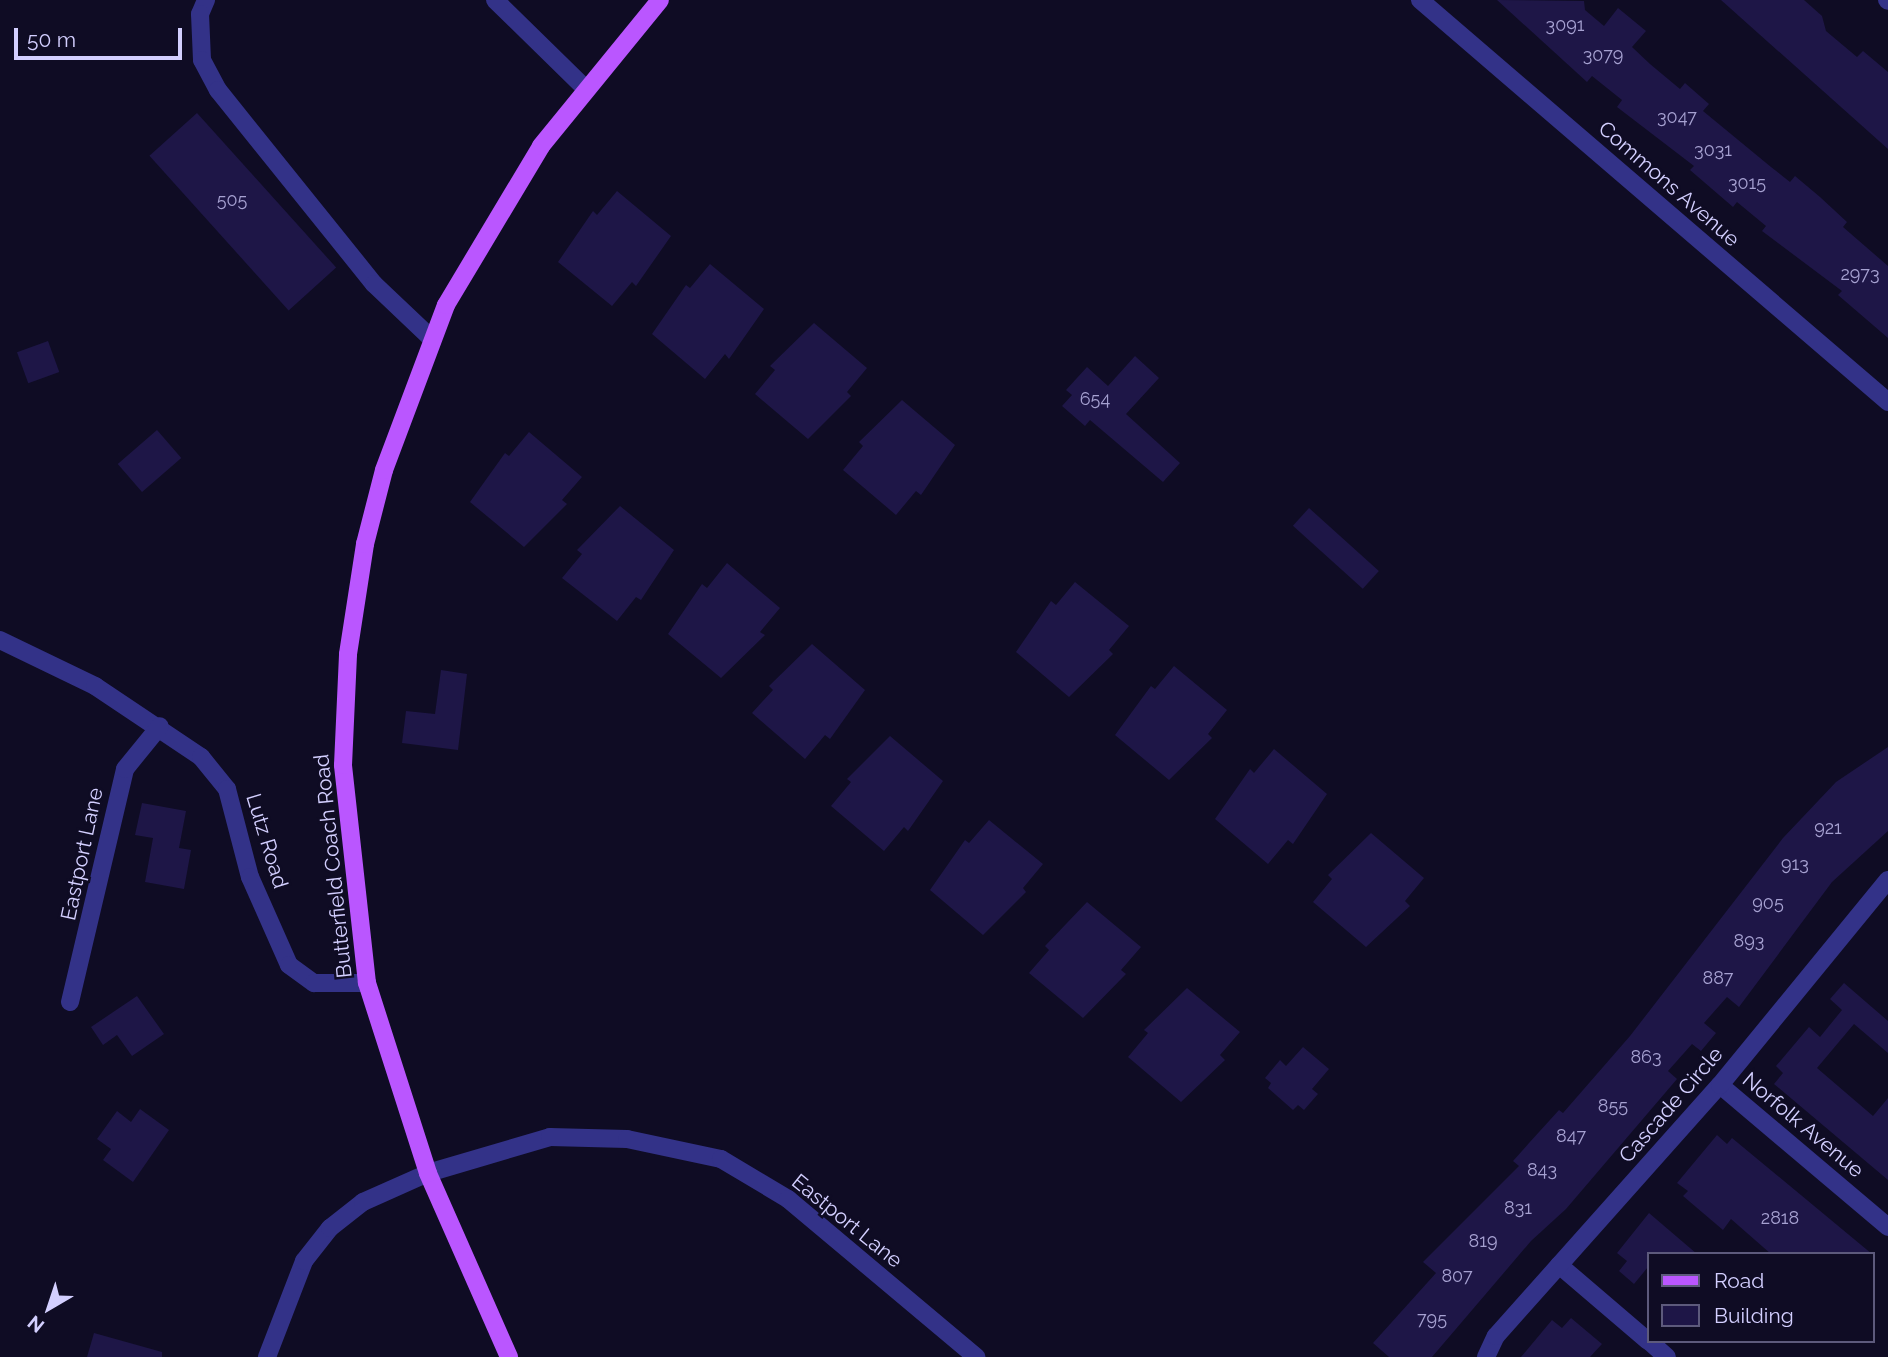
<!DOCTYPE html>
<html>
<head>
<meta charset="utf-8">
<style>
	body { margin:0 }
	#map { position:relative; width:1888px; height:1357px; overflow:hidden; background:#0f0c24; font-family:Raleway,sans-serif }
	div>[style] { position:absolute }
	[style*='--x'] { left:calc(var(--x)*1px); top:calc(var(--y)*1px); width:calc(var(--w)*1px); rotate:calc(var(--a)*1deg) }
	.building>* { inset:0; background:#1e1647; transform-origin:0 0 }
	.minor>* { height:18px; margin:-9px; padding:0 9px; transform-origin:9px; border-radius:9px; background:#333288 }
	.major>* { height:18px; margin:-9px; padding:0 9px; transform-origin:9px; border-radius:9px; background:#ba56ff }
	span { translate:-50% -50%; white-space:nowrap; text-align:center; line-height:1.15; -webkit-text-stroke:5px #0f0c24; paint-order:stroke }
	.number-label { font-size:18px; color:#a6a1d1 }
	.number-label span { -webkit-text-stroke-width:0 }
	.street-label { font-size:21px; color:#d3cfff }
	.legend { position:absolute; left:1647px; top:1252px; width:228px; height:91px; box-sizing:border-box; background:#0f0c24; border:2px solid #5d5a7c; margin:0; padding:9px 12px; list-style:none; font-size:21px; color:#d3cfff }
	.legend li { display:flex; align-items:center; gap:14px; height:35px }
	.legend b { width:35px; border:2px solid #5d5a7c }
	.north { position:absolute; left:14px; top:1273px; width:70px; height:70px; -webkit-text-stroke:5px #0f0c24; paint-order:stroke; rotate:219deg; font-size:19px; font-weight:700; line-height:28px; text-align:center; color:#d3cfff }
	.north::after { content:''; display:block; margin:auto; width:24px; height:32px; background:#d3cfff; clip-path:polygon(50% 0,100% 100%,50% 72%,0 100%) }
	.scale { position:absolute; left:14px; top:28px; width:168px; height:32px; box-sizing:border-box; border:4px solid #d3cfff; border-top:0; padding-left:9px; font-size:21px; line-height:24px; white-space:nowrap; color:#d3cfff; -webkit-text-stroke:5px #0f0c24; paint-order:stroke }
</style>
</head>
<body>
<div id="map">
	<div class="building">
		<i style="clip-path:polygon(1497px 0,1584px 1px,1585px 10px,1604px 26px,1618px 8px,1646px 31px,1632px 47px,1650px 64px,1680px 89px,1685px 83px,1709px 104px,1703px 111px,1771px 167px,1790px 182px,1795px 176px,1820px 197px,1847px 222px,1843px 227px,1888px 266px,1888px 338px,1838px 295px,1842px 291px,1762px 231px,1766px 226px,1737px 202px,1733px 207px,1690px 170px,1694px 166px,1617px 107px,1622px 100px,1592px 76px,1587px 82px)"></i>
		<i style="clip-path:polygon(1721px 0,1804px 0,1822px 16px,1826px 31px,1857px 57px,1863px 51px,1888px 72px,1888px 149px)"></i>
		<i style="left:197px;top:113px;width:208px;height:64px;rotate:48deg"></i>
		<i style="clip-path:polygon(617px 191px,671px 236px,636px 286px,632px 282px,612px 306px,558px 262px,593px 211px,597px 215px)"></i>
		<i style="clip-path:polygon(710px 264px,764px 309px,729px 359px,725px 354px,705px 379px,652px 334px,686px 285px,690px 288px)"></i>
		<i style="clip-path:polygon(814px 323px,867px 368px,847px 392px,851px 396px,808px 439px,755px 394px,775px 370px,770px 366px)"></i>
		<i style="left:48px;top:341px;width:33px;height:33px;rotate:70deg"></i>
		<i style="clip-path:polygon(1135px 356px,1159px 378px,1126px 414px,1180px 463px,1163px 482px,1090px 420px,1085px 426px,1062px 406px,1072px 395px,1066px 390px,1087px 367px,1108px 386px)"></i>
		<i style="clip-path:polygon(902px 400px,955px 445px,921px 495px,916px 491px,896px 515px,843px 470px,863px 446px,859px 442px)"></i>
		<i style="left:157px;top:430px;width:37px;height:52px;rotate:49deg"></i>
		<i style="clip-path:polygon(529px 432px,582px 477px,562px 500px,567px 504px,524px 547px,470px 502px,505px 453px,509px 456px)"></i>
		<i style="clip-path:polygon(620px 506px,674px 550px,641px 600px,636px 597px,617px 621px,562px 578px,582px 554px,577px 550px)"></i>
		<i style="left:1309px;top:508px;width:94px;height:24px;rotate:42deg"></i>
		<i style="clip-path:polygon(727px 563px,780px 608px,760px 632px,765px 635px,721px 678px,668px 634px,702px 584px,707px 588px)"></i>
		<i style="clip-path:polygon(1075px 582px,1129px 626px,1109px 650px,1113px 654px,1069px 697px,1016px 652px,1051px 601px,1056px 605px)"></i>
		<i style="clip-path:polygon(812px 644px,865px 690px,830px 739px,825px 735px,805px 759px,752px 713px,773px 690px,769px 686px)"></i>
		<i style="clip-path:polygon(1174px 666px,1227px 710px,1208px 734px,1212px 738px,1169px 780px,1115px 735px,1151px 686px,1155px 689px)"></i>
		<i style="clip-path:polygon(441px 670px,467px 674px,458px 750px,402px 743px,406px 711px,435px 714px)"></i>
		<i style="clip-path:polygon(890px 736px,943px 781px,908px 831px,904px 827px,884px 851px,831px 806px,851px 782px,847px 779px)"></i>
		<i style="clip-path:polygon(1888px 747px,1888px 831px,1832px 882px,1739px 1007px,1727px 997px,1704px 1023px,1716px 1033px,1701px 1051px,1692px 1044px,1668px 1071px,1677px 1079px,1566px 1209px,1531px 1241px,1432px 1357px,1389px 1357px,1373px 1343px,1436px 1273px,1423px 1262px,1519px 1166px,1513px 1161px,1529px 1143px,1559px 1110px,1563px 1113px,1630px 1036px,1783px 838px,1836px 782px)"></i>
		<i style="clip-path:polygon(1274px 749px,1327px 794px,1293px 844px,1288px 840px,1268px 864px,1215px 819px,1250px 769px,1254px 773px)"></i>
		<i style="clip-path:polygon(142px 803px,186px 811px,179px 848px,191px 850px,184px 889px,145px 882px,153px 838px,135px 835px)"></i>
		<i style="clip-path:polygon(989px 820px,1043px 864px,1023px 888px,1026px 892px,983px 935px,930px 890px,965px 840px,969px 843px)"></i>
		<i style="clip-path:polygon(1371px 833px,1424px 878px,1405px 901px,1410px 906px,1366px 947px,1313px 902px,1332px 879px,1328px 875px)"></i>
		<i style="clip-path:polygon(1087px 902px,1141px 947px,1121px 970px,1126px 974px,1083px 1018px,1029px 973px,1049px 950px,1045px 946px)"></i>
		<i style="clip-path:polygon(1844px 983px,1888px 1021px,1888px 1053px,1854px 1024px,1817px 1068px,1873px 1116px,1888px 1098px,1888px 1180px,1774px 1084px,1783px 1073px,1776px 1066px,1809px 1027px,1820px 1037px,1842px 1010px,1830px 999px)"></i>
		<i style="clip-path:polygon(1187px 988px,1240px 1032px,1220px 1055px,1225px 1060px,1181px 1102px,1128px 1057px,1148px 1033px,1144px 1030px)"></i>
		<i style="clip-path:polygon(137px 996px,164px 1034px,132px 1056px,117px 1035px,103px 1045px,91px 1027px)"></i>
		<i style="clip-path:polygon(1303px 1047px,1329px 1069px,1312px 1089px,1318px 1094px,1304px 1110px,1298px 1105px,1293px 1110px,1268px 1088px,1271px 1083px,1265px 1078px,1280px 1060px,1286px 1066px)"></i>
		<i style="clip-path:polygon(140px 1109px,169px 1130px,133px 1182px,103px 1160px,111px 1149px,97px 1139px,117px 1111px,131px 1122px)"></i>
		<i style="clip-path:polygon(1717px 1135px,1727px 1144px,1732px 1138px,1872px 1254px,1771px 1254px,1731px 1219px,1723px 1230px,1683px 1196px,1688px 1191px,1677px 1183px)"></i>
		<i style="clip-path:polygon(1649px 1213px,1697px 1254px,1648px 1254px,1648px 1267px,1634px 1284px,1619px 1271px,1627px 1261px,1617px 1253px)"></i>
		<i style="clip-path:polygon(1571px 1318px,1602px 1344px,1590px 1357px,1521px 1357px,1552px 1320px,1562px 1328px)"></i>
		<i style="clip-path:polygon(94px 1333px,162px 1352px,162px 1357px,87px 1357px)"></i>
	</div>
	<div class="minor">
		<i style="--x:206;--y:0;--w:15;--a:113"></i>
		<i style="--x:200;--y:14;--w:46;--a:87.5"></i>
		<i style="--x:202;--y:60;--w:34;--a:62"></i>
		<i style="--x:218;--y:90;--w:249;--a:51.2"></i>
		<i style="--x:374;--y:284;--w:79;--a:43.5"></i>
		<i style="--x:495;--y:0;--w:127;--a:44.4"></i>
		<i style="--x:1420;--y:0;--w:617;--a:40.66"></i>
		<i style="--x:1887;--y:0;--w:1;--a:45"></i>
		<i style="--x:0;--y:640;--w:106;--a:25.8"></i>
		<i style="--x:95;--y:686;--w:128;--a:33.8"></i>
		<i style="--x:201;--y:757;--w:41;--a:50.9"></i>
		<i style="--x:227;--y:789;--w:91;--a:75.4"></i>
		<i style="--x:250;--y:877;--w:96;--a:66.1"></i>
		<i style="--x:289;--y:965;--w:31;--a:36"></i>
		<i style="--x:314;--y:983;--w:53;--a:0"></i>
		<i style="--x:70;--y:1002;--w:239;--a:-76.7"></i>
		<i style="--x:125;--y:769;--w:55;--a:-50.9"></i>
		<i style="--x:1720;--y:1085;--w:220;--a:40.2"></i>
		<i style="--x:1559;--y:1265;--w:117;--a:40.5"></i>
		<i style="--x:1649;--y:1341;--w:24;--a:42"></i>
		<i style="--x:267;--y:1357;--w:103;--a:-68.9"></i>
		<i style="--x:304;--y:1261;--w:42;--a:-51.8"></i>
		<i style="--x:330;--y:1228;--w:42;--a:-38.2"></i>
		<i style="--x:363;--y:1202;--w:71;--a:-24"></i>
		<i style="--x:428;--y:1173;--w:127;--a:-16.4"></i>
		<i style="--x:550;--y:1137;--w:77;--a:1.5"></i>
		<i style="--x:627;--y:1139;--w:96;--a:12"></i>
		<i style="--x:721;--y:1159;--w:78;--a:30.8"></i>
		<i style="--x:788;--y:1199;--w:246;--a:40"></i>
		<i style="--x:1486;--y:1357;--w:23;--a:-65"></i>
		<i style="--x:1496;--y:1336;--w:336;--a:-48.3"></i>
		<i style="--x:1720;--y:1085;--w:265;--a:-50.7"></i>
	</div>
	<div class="major">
		<i style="--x:509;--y:1357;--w:201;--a:-113.8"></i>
		<i style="--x:428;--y:1173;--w:200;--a:-107.8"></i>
		<i style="--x:367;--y:983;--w:219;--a:-96.3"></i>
		<i style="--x:343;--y:765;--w:111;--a:-87.4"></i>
		<i style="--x:348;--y:654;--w:111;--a:-81.2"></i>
		<i style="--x:365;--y:544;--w:76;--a:-75.6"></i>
		<i style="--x:384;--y:470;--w:176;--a:-69.4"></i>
		<i style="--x:446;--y:305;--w:185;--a:-59.1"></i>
		<i style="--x:541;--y:146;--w:188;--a:-50.8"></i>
	</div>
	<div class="number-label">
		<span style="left:1565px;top:25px">3091</span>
		<span style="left:1603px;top:55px">3079</span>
		<span style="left:1677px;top:117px">3047</span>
		<span style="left:1713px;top:150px">3031</span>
		<span style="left:1747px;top:183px">3015</span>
		<span style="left:232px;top:200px">505</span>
		<span style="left:1860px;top:274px">2973</span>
		<span style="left:1095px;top:399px">654</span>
		<span style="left:1828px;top:828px">921</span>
		<span style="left:1795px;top:864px">913</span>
		<span style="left:1768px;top:903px">905</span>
		<span style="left:1749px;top:941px">893</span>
		<span style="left:1718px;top:978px">887</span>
		<span style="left:1646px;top:1057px">863</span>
		<span style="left:1613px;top:1106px">855</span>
		<span style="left:1571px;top:1136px">847</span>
		<span style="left:1542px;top:1170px">843</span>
		<span style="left:1518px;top:1208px">831</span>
		<span style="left:1780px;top:1218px">2818</span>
		<span style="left:1483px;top:1241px">819</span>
		<span style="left:1457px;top:1276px">807</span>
		<span style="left:1432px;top:1319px">795</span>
	</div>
	<div class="street-label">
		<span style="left:1669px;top:184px;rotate:41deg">Commons Avenue</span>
		<span style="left:267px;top:841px;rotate:73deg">Lutz Road</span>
		<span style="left:82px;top:854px;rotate:-78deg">Eastport Lane</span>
		<span style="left:333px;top:866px;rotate:-96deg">Butterfield Coach Road</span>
		<span style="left:1671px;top:1105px;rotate:-49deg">Cascade Circle</span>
		<span style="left:1803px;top:1125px;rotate:40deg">Norfolk Avenue</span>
		<span style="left:847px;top:1221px;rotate:39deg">Eastport Lane</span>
	</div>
	<ul class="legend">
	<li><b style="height:9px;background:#ba56ff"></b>Road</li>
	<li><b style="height:19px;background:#1e1647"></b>Building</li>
	</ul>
	<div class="north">N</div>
	<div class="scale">50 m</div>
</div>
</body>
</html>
